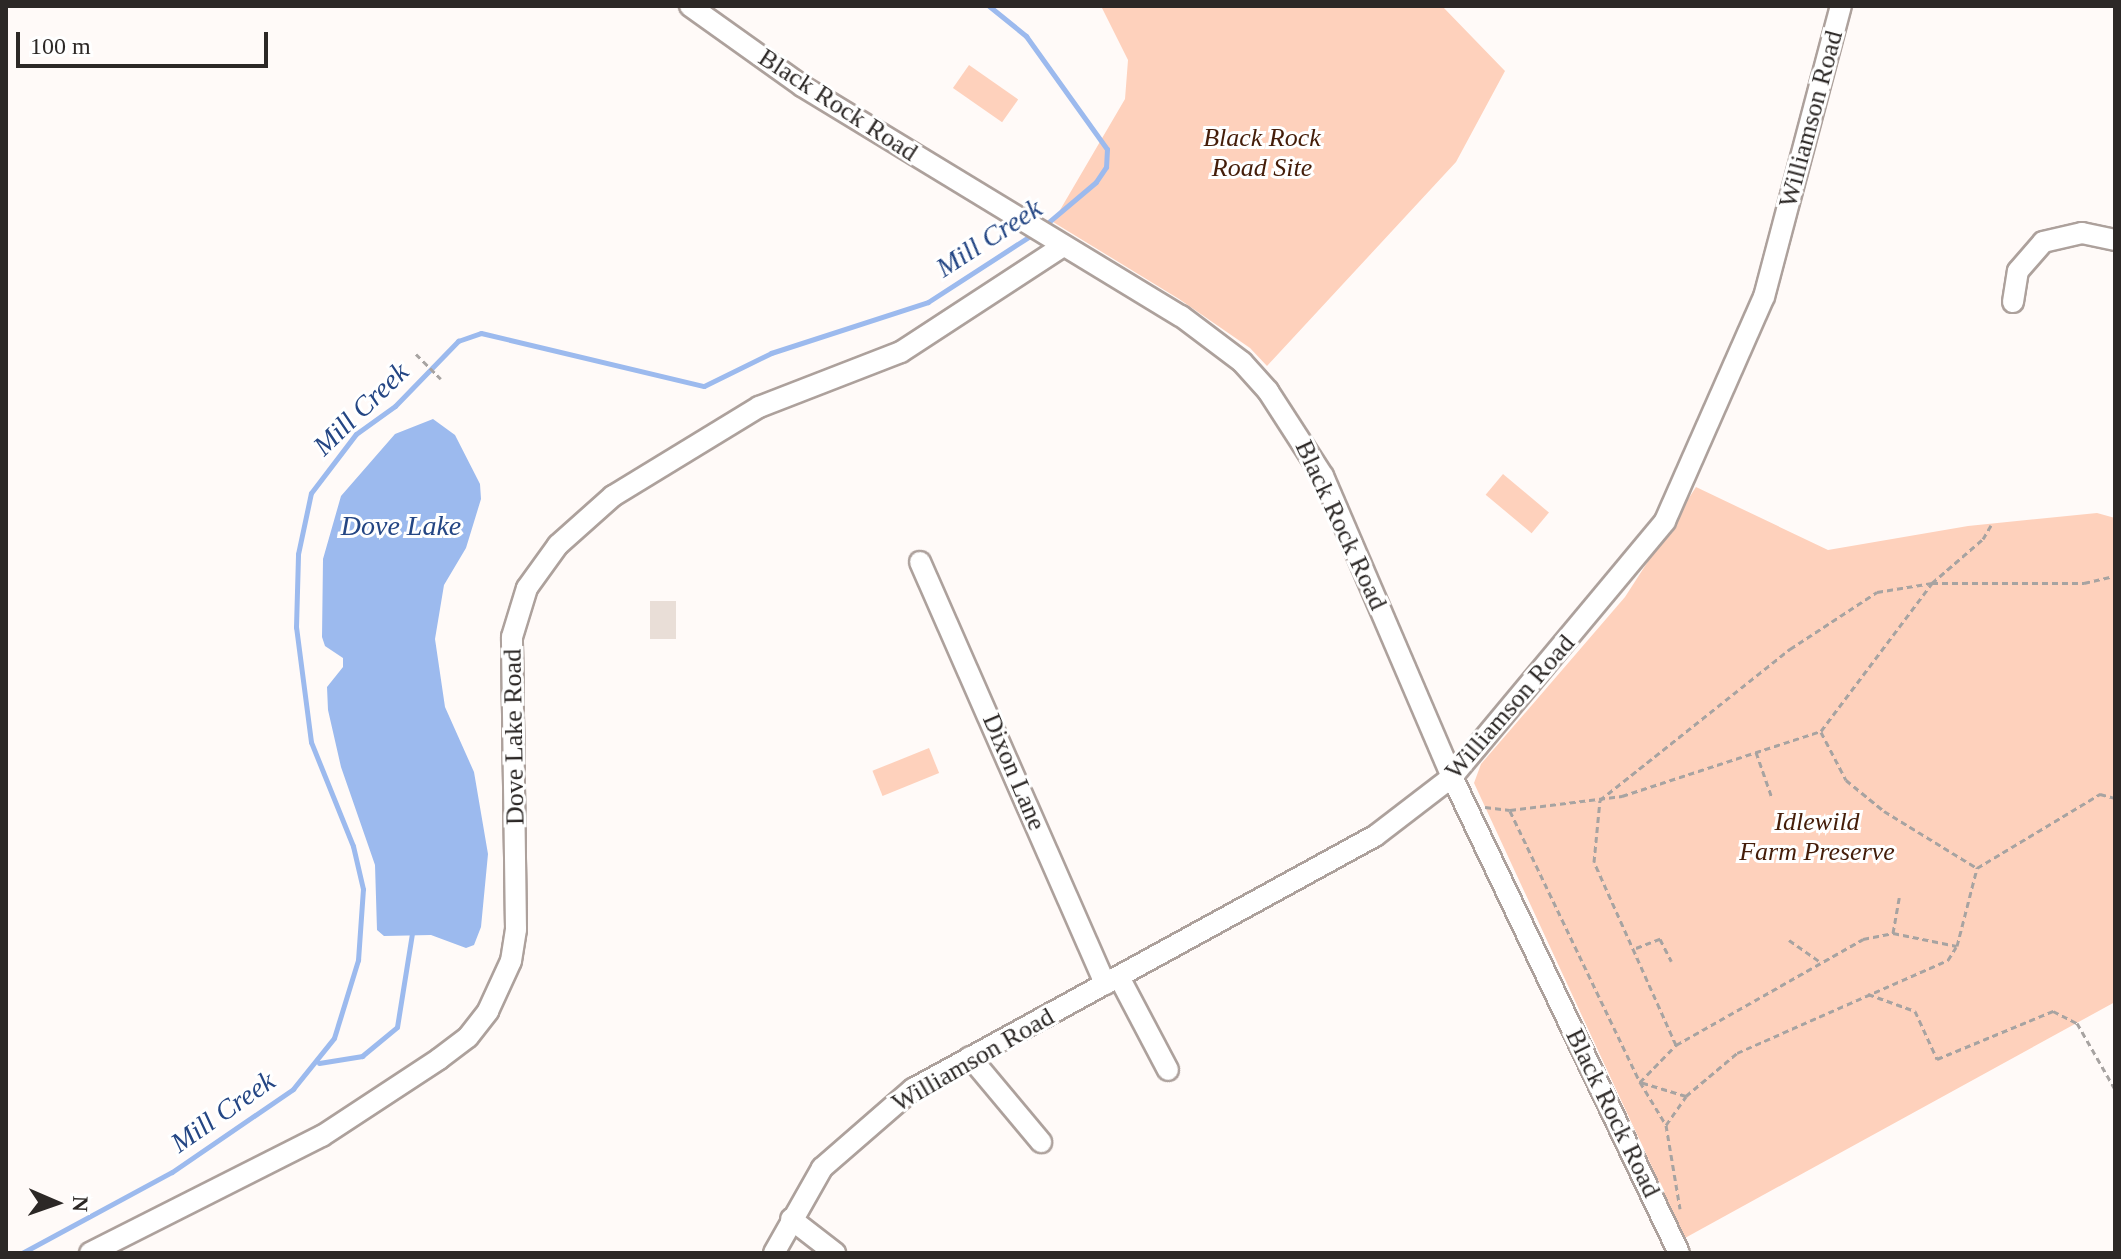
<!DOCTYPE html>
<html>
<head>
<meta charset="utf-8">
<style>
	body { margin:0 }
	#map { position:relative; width:2121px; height:1259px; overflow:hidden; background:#fffaf8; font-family:"Times New Roman",serif }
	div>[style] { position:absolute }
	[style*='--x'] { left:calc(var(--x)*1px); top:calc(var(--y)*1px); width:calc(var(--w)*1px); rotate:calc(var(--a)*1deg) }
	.green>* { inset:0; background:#fed1bc; transform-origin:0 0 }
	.water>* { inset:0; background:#9cbaee }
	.stream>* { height:5px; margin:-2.5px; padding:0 2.5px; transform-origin:2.5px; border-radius:2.5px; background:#9cbaee }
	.building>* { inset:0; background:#e9ded7; transform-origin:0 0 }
	.path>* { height:3px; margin-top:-1.5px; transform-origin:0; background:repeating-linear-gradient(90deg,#a7a3a1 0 6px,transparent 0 10px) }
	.roads { filter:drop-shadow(2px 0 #ada19c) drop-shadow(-2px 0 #ada19c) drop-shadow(0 2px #ada19c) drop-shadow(0 -2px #ada19c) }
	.minor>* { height:20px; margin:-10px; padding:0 10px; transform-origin:10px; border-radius:10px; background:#fff }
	span { translate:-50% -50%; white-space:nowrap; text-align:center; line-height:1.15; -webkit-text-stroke:6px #fff; paint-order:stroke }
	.street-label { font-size:26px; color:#2c2826 }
	.park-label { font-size:26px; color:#441d09; font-style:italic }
	.water-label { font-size:28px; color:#244684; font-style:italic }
	.frame { position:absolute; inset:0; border:8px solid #2c2826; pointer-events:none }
	.north { position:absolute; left:16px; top:1163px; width:80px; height:80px; -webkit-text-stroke:6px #fff; paint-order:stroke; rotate:92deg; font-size:22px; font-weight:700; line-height:32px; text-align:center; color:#2c2826 }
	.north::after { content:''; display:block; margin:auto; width:28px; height:36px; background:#2c2826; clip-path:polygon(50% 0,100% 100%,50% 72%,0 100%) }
	.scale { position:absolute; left:16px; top:32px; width:252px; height:36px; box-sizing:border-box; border:4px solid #2c2826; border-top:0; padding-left:10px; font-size:24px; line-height:28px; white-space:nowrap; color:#2c2826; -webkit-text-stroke:6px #fff; paint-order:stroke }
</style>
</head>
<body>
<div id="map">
	<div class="green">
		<i style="clip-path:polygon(1101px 6px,1442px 6px,1505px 71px,1456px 162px,1267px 366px,1250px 348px,1179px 299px,1053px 222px,1125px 99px,1128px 60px)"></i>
		<i style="left:969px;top:65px;width:60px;height:28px;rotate:35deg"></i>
		<i style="left:1503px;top:474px;width:60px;height:27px;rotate:40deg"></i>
		<i style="clip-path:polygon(1696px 487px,1828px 550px,1968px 526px,2097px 513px,2115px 518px,2115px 1002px,1685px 1238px,1474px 783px,1481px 764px,1625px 597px)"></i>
		<i style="left:929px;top:748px;width:27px;height:61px;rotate:68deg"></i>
	</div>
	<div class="water">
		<i style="clip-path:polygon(433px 419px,455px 435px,480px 484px,481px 499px,466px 548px,444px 585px,435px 639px,445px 707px,474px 772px,488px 854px,481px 927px,474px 945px,466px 948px,431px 935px,384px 936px,377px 930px,375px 865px,341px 767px,328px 710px,327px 687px,343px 667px,343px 658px,325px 646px,322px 637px,323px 559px,341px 496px,395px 434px)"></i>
	</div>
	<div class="stream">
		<i style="--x:989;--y:6;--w:48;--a:39"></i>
		<i style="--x:1026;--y:36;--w:139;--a:54.4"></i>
		<i style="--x:1107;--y:149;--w:18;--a:93"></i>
		<i style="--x:1106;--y:167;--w:18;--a:124"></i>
		<i style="--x:1096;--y:182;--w:68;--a:139.8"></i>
		<i style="--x:319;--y:1063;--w:44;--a:-9.2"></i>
		<i style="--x:362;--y:1056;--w:45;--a:-39.6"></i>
		<i style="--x:397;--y:1027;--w:95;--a:-80.9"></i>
		<i style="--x:22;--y:1253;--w:170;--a:-28.4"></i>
		<i style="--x:172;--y:1172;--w:147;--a:-34.4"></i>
		<i style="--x:293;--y:1089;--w:65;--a:-51.2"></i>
		<i style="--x:334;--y:1038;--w:82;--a:-72.9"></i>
		<i style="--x:358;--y:960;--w:71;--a:-86"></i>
		<i style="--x:363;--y:889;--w:44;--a:-103.1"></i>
		<i style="--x:353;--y:846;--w:112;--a:-112"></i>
		<i style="--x:311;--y:742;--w:116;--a:-97.4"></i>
		<i style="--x:296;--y:627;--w:73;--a:-88.4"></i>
		<i style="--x:298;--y:554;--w:62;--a:-78"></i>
		<i style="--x:311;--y:493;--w:74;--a:-52.7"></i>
		<i style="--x:356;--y:434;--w:48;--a:-35.7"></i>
		<i style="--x:395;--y:406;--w:91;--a:-45.9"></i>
		<i style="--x:458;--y:341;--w:24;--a:-19"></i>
		<i style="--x:481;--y:333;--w:229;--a:13.4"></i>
		<i style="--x:704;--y:386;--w:75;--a:-26.2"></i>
		<i style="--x:771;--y:353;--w:165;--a:-18"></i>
		<i style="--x:928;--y:302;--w:125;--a:-32.9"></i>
	</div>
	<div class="building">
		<i style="left:650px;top:601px;width:26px;height:38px"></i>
	</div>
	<div class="path">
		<i style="--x:416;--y:354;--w:35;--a:45"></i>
		<i style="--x:1821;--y:732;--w:54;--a:62.5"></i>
		<i style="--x:1846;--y:780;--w:49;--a:39.2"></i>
		<i style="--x:1884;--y:811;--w:109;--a:31.5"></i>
		<i style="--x:1756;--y:752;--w:49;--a:70.8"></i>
		<i style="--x:1485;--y:807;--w:25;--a:7"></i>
		<i style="--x:1510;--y:810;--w:113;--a:-7.1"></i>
		<i style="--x:1622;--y:796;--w:209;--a:-18.1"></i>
		<i style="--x:1821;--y:731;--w:185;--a:-53.1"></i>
		<i style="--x:1932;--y:583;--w:67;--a:-40.8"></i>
		<i style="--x:1983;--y:539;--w:16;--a:-60"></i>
		<i style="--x:1510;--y:811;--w:301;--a:64.4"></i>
		<i style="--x:1640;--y:1082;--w:50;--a:58.8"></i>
		<i style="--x:1666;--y:1125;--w:85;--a:80.5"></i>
		<i style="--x:1893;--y:933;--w:36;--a:-80"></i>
		<i style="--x:1789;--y:940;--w:39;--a:35"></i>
		<i style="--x:1636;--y:948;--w:26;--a:-21"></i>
		<i style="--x:1660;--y:939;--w:25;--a:63"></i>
		<i style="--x:1868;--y:994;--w:50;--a:19.9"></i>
		<i style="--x:1915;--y:1011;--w:53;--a:65.4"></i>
		<i style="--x:1937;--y:1059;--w:126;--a:-22.5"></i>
		<i style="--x:2053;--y:1011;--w:27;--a:27"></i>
		<i style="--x:2077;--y:1023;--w:76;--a:60.1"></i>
		<i style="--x:1676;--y:1045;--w:215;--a:-29.5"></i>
		<i style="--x:1863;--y:939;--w:31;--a:-11"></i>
		<i style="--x:1893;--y:933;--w:65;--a:11.5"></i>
		<i style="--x:1957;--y:946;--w:81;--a:-75.6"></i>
		<i style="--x:1977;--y:868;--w:144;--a:-31"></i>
		<i style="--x:2100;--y:794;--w:16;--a:15"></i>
		<i style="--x:1686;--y:1096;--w:48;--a:-163.1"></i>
		<i style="--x:1640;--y:1082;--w:52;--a:-45.8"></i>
		<i style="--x:1676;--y:1045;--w:201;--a:-114.1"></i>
		<i style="--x:1594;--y:862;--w:62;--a:-84.5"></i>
		<i style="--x:1600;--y:800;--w:243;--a:-38.5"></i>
		<i style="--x:1790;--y:649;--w:104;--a:-33.2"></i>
		<i style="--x:1877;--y:592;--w:56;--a:-9.3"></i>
		<i style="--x:1932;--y:583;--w:152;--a:0"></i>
		<i style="--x:2084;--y:583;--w:32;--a:-13"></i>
		<i style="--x:1666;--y:1125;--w:35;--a:-55"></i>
		<i style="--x:1686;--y:1096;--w:67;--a:-40.1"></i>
		<i style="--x:1737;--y:1053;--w:231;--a:-23.8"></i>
		<i style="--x:1948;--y:960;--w:15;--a:-58"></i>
	</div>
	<div class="roads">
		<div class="minor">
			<i style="--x:690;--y:6;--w:138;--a:35.5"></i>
			<i style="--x:802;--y:86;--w:443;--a:31.3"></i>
			<i style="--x:1181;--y:316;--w:76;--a:37"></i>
			<i style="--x:1242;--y:362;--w:39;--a:48"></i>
			<i style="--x:1268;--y:391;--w:101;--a:57.1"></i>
			<i style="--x:1323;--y:476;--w:327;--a:66.8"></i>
			<i style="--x:1452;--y:777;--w:527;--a:64.5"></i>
			<i style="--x:2013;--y:302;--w:31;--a:-81"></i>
			<i style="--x:2018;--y:271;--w:38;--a:-49"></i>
			<i style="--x:2043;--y:242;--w:40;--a:-13"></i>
			<i style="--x:2082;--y:233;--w:34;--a:12"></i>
			<i style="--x:920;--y:562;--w:461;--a:66.3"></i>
			<i style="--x:1119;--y:977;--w:105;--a:62.2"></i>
			<i style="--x:970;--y:1057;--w:111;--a:50.1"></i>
			<i style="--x:791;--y:1219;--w:56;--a:37.7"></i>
			<i style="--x:90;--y:1253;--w:260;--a:-26.8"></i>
			<i style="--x:322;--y:1136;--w:140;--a:-33.3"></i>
			<i style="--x:439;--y:1059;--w:36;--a:-37"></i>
			<i style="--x:468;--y:1037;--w:33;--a:-52"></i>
			<i style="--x:488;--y:1011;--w:55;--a:-65.3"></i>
			<i style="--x:511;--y:961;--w:32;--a:-81"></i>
			<i style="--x:516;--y:929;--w:292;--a:-90.8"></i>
			<i style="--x:512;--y:637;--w:51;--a:-73"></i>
			<i style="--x:527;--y:588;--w:53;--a:-54.2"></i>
			<i style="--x:558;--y:545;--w:74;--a:-41.7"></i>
			<i style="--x:613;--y:496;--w:171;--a:-31.4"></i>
			<i style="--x:759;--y:407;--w:152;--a:-21.2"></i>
			<i style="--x:901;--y:352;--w:194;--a:-33.2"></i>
			<i style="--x:774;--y:1253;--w:98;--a:-60.5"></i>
			<i style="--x:822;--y:1168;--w:121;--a:-41"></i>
			<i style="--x:913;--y:1089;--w:527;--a:-28.71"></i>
			<i style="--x:1375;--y:836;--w:97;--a:-37.5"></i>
			<i style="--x:1452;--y:777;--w:333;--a:-50.2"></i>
			<i style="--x:1665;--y:521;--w:245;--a:-66.2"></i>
			<i style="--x:1764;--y:297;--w:301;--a:-75.2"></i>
		</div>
	</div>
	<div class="street-label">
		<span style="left:838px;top:105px;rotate:33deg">Black Rock Road</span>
		<span style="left:1811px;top:119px;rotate:-75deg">Williamson Road</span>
		<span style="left:1341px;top:525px;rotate:65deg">Black Rock Road</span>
		<span style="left:1510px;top:707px;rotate:-49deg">Williamson Road</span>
		<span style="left:514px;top:737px;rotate:-91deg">Dove Lake Road</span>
		<span style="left:1014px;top:772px;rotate:67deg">Dixon Lane</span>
		<span style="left:973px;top:1060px;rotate:-30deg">Williamson Road</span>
		<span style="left:1613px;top:1113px;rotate:64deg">Black Rock Road</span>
	</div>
	<div class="park-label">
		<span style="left:1262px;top:153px">Black Rock<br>Road Site</span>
		<span style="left:1817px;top:837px">Idlewild<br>Farm Preserve</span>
	</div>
	<div class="water-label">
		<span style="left:989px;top:238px;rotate:-33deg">Mill Creek</span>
		<span style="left:361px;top:409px;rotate:-44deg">Mill Creek</span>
		<span style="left:401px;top:526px">Dove Lake</span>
		<span style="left:223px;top:1112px;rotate:-35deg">Mill Creek</span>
	</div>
	<div class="frame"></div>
	<div class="north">N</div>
	<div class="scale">100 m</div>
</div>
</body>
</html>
